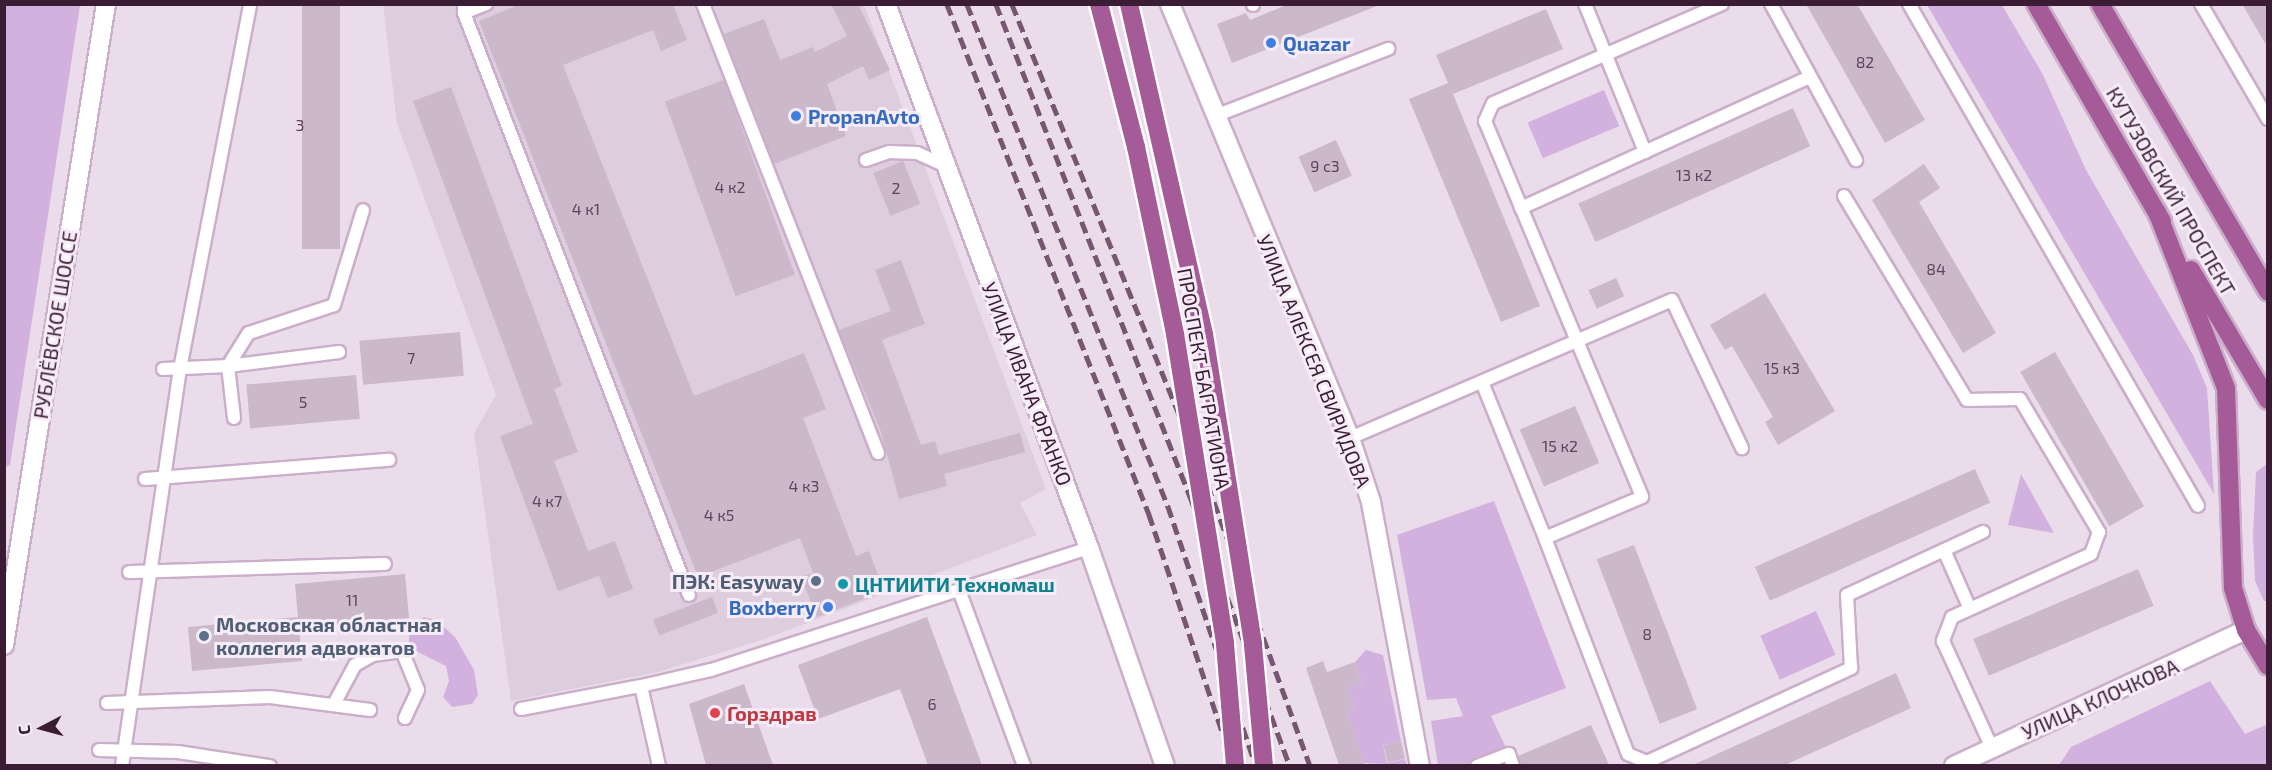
<!DOCTYPE html>
<html>
<head>
<meta charset="utf-8">
<style>
	body { margin:0 }
	#map { position:relative; width:2272px; height:770px; overflow:hidden; background:#eadcea; font-family:"Exo 2",sans-serif }
	div>[style] { position:absolute }
	[style*='--x'] { left:calc(var(--x)*1px); top:calc(var(--y)*1px); width:calc(var(--w)*1px); rotate:calc(var(--a)*1deg) }
	.built>* { inset:0; background:#decdde }
	.green>* { inset:0; background:#d2b1df; transform-origin:0 0 }
	.building>* { inset:0; background:#cbb8ca; transform-origin:0 0 }
	.roads { filter:drop-shadow(2px 0 #cbaec9) drop-shadow(-2px 0 #cbaec9) drop-shadow(0 2px #cbaec9) drop-shadow(0 -2px #cbaec9) }
	.lane>* { height:12px; margin:-6px; padding:0 6px; transform-origin:6px; border-radius:6px; background:#fff }
	.street>* { height:18px; margin:-9px; padding:0 9px; transform-origin:9px; border-radius:9px; background:#fff }
	.secondary>* { height:18px; margin:-9px; padding:0 9px; transform-origin:9px; border-radius:9px; background:#fff }
	.primary>* { height:18px; margin:-9px; padding:0 9px; transform-origin:9px; border-radius:9px; background:#a55b97 }
	.rail>* { height:4.5px; margin-top:-2.25px; transform-origin:0; background:repeating-linear-gradient(90deg,#775671 0 12px,transparent 0 18px) }
	.bridges { filter:drop-shadow(2px 0 #fff) drop-shadow(-2px 0 #fff) drop-shadow(0 2px #fff) drop-shadow(0 -2px #fff) }
	.primary-bridge>* { height:18px; margin:-9px; padding:0 9px; transform-origin:9px; border-radius:9px; background:#a55b97 }
	.dots>* { width:16px; height:16px; translate:-50% -50%; box-sizing:border-box; border:3px solid #f6ecf7; border-radius:50% }
	span { translate:-50% -50%; white-space:nowrap; text-align:center; line-height:1.15; -webkit-text-stroke:6px #f6ecf7; paint-order:stroke }
	.number-label { font-size:16px; color:#5e435a }
	.number-label span { -webkit-text-stroke-width:0 }
	.shop-label { font-size:20px; color:#366cbe; font-weight:700 }
	.left { translate:0 -50%; text-align:left }
	.right { translate:-100% -50%; text-align:right }
	.street-label { font-size:20px; color:#3a1c35 }
	.service-label { font-size:20px; color:#4e5e75; font-weight:700 }
	.culture-label { font-size:20px; color:#0d838f; font-weight:700 }
	.health-label { font-size:20px; color:#be3a42; font-weight:700 }
	.frame { position:absolute; inset:0; border:6px solid #3a1c35; pointer-events:none }
	.north { position:absolute; left:12px; top:698px; width:60px; height:60px; -webkit-text-stroke:4px #f6ecf7; paint-order:stroke; rotate:264deg; font-size:16px; font-weight:700; line-height:24px; text-align:center; color:#3a1c35 }
	.north::after { content:''; display:block; margin:auto; width:21px; height:27px; background:#3a1c35; clip-path:polygon(50% 0,100% 100%,50% 72%,0 100%) }
</style>
</head>
<body>
<div id="map">
	<div class="built">
		<i style="clip-path:polygon(383px 5px,864px 5px,1046px 489px,1020px 503px,1037px 535px,765px 639px,658px 672px,511px 701px,474px 433px,496px 395px,397px 123px)"></i>
	</div>
	<div class="green">
		<i style="clip-path:polygon(5px 4px,80px 5px,10px 465px,5px 467px)"></i>
		<i style="clip-path:polygon(1927px 5px,2002px 5px,2042px 73px,2086px 170px,2193px 355px,2207px 388px,2214px 494px)"></i>
		<i style="left:1604px;top:90px;width:39px;height:83px;rotate:67deg"></i>
		<i style="clip-path:polygon(2267px 464px,2268px 601px,2264px 601px,2255px 581px,2253px 536px,2256px 472px)"></i>
		<i style="clip-path:polygon(2021px 474px,2054px 533px,2008px 525px)"></i>
		<i style="clip-path:polygon(1494px 501px,1566px 688px,1491px 716px,1509px 754px,1477px 765px,1438px 765px,1431px 721px,1463px 716px,1456px 698px,1427px 700px,1397px 535px)"></i>
		<i style="left:1816px;top:611px;width:48px;height:61px;rotate:66deg"></i>
		<i style="clip-path:polygon(424px 617px,436px 620px,455px 637px,474px 670px,478px 695px,472px 704px,452px 707px,443px 697px,449px 681px,446px 666px,408px 647px,410px 630px)"></i>
		<i style="clip-path:polygon(1366px 650px,1383px 655px,1401px 741px,1383px 745px,1387px 763px,1405px 759px,1407px 765px,1364px 763px,1347px 712px,1355px 709px,1348px 688px,1362px 683px,1355px 662px)"></i>
		<i style="clip-path:polygon(2210px 681px,2245px 734px,2266px 725px,2267px 765px,2059px 765px,2071px 747px)"></i>
	</div>
	<div class="building">
		<i style="left:302px;top:4px;width:38px;height:245px"></i>
		<i style="clip-path:polygon(521px 4px,673px 4px,687px 40px,661px 51px,653px 30px,563px 65px,694px 396px,804px 353px,826px 409px,803px 418px,856px 556px,869px 551px,884px 591px,817px 617px,801px 577px,813px 573px,800px 538px,698px 577px,479px 21px)"></i>
		<i style="clip-path:polygon(831px 4px,858px 4px,890px 70px,869px 80px,863px 66px,827px 84px,846px 136px,774px 164px,724px 34px,764px 19px,780px 60px,813px 47px,815px 52px,847px 36px)"></i>
		<i style="clip-path:polygon(1289px 4px,1377px 4px,1377px 6px,1232px 63px,1217px 24px,1246px 13px,1250px 20px)"></i>
		<i style="clip-path:polygon(1806px 4px,1857px 4px,1925px 120px,1885px 143px)"></i>
		<i style="clip-path:polygon(2242px 4px,2268px 4px,2268px 48px)"></i>
		<i style="clip-path:polygon(1546px 9px,1563px 49px,1453px 94px,1540px 306px,1501px 322px,1409px 99px,1448px 83px,1436px 55px)"></i>
		<i style="left:724px;top:80px;width:207px;height:63px;rotate:70deg"></i>
		<i style="clip-path:polygon(451px 87px,562px 386px,554px 389px,578px 452px,554px 461px,588px 551px,615px 541px,633px 589px,608px 598px,599px 576px,558px 591px,500px 436px,533px 424px,413px 101px)"></i>
		<i style="left:1793px;top:108px;width:42px;height:235px;rotate:66deg"></i>
		<i style="left:1336px;top:140px;width:39px;height:41px;rotate:66deg"></i>
		<i style="left:903px;top:161px;width:46px;height:32px;rotate:68deg"></i>
		<i style="clip-path:polygon(1924px 164px,1940px 188px,1919px 202px,1996px 333px,1963px 353px,1872px 200px)"></i>
		<i style="clip-path:polygon(901px 260px,925px 324px,882px 340px,921px 445px,935px 441px,939px 455px,1020px 433px,1025px 452px,944px 474px,947px 486px,899px 499px,881px 432px,839px 330px,891px 311px,875px 270px)"></i>
		<i style="left:1616px;top:278px;width:20px;height:30px;rotate:66deg"></i>
		<i style="clip-path:polygon(1765px 293px,1835px 411px,1778px 445px,1765px 422px,1773px 417px,1732px 346px,1725px 350px,1710px 325px)"></i>
		<i style="left:460px;top:332px;width:44px;height:101px;rotate:85deg"></i>
		<i style="left:2055px;top:352px;width:178px;height:40px;rotate:60deg"></i>
		<i style="left:356px;top:375px;width:44px;height:110px;rotate:85deg"></i>
		<i style="left:1575px;top:406px;width:62px;height:60px;rotate:67deg"></i>
		<i style="left:1975px;top:469px;width:37px;height:241px;rotate:66deg"></i>
		<i style="left:1634px;top:545px;width:176px;height:40px;rotate:69deg"></i>
		<i style="left:2138px;top:569px;width:40px;height:179px;rotate:67deg"></i>
		<i style="clip-path:polygon(405px 574px,409px 618px,299px 628px,302px 661px,192px 671px,188px 627px,298px 617px,295px 584px)"></i>
		<i style="left:712px;top:597px;width:17px;height:63px;rotate:69deg"></i>
		<i style="clip-path:polygon(927px 617px,947px 671px,982px 765px,928px 765px,900px 689px,818px 719px,798px 665px)"></i>
		<i style="clip-path:polygon(1323px 661px,1327px 672px,1355px 662px,1362px 683px,1348px 688px,1355px 709px,1347px 712px,1365px 765px,1339px 765px,1306px 668px)"></i>
		<i style="clip-path:polygon(1896px 673px,1911px 708px,1785px 765px,1693px 765px)"></i>
		<i style="clip-path:polygon(744px 684px,773px 765px,706px 765px,689px 704px)"></i>
		<i style="clip-path:polygon(1591px 725px,1609px 765px,1521px 765px,1518px 756px)"></i>
		<i style="left:1401px;top:741px;width:18px;height:18px;rotate:77deg"></i>
	</div>
	<div class="roads">
		<div class="lane">
			<i style="--x:464;--y:4;--w:9;--a:90"></i>
			<i style="--x:464;--y:13;--w:24;--a:-22"></i>
			<i style="--x:703;--y:4;--w:482;--a:68.7"></i>
			<i style="--x:1585;--y:4;--w:160;--a:67.9"></i>
			<i style="--x:1722;--y:4;--w:249;--a:156.6"></i>
			<i style="--x:1493;--y:103;--w:20;--a:114"></i>
			<i style="--x:1485;--y:121;--w:407;--a:67.3"></i>
			<i style="--x:1642;--y:497;--w:105;--a:157.1"></i>
			<i style="--x:1545;--y:538;--w:231;--a:69"></i>
			<i style="--x:1628;--y:754;--w:21;--a:23"></i>
			<i style="--x:1647;--y:762;--w:225;--a:-24.7"></i>
			<i style="--x:1851;--y:668;--w:73;--a:-93.1"></i>
			<i style="--x:1847;--y:595;--w:150;--a:-24.9"></i>
			<i style="--x:1771;--y:4;--w:178;--a:61.4"></i>
			<i style="--x:1909;--y:4;--w:579;--a:60.07"></i>
			<i style="--x:2201;--y:4;--w:133;--a:59.8"></i>
			<i style="--x:1253;--y:5;--w:1;--a:-90"></i>
			<i style="--x:464;--y:13;--w:624;--a:68.86"></i>
			<i style="--x:1215;--y:116;--w:186;--a:-21.2"></i>
			<i style="--x:866;--y:160;--w:24;--a:-19"></i>
			<i style="--x:889;--y:152;--w:28;--a:2"></i>
			<i style="--x:917;--y:153;--w:27;--a:24"></i>
			<i style="--x:1844;--y:196;--w:238;--a:58.9"></i>
			<i style="--x:1967;--y:400;--w:53;--a:-1.1"></i>
			<i style="--x:2020;--y:399;--w:155;--a:59.3"></i>
			<i style="--x:2099;--y:532;--w:23;--a:110"></i>
			<i style="--x:2091;--y:554;--w:153;--a:155.6"></i>
			<i style="--x:1952;--y:617;--w:26;--a:111"></i>
			<i style="--x:1943;--y:641;--w:118;--a:65.4"></i>
			<i style="--x:1521;--y:208;--w:317;--a:-24.4"></i>
			<i style="--x:163;--y:369;--w:65;--a:-2.6"></i>
			<i style="--x:228;--y:366;--w:39;--a:-58"></i>
			<i style="--x:249;--y:333;--w:89;--a:-18.2"></i>
			<i style="--x:334;--y:305;--w:99;--a:-73"></i>
			<i style="--x:1482;--y:382;--w:168;--a:68"></i>
			<i style="--x:234;--y:418;--w:52;--a:-96.6"></i>
			<i style="--x:228;--y:366;--w:112;--a:-7.2"></i>
			<i style="--x:1350;--y:438;--w:350;--a:-23.2"></i>
			<i style="--x:1672;--y:300;--w:164;--a:64.7"></i>
			<i style="--x:145;--y:479;--w:245;--a:-4.5"></i>
			<i style="--x:1944;--y:550;--w:64;--a:66.2"></i>
			<i style="--x:129;--y:572;--w:256;--a:-1.8"></i>
			<i style="--x:959;--y:590;--w:188;--a:69.7"></i>
			<i style="--x:641;--y:686;--w:72;--a:-12.9"></i>
			<i style="--x:711;--y:670;--w:397;--a:-17.9"></i>
			<i style="--x:107;--y:703;--w:163;--a:-2.1"></i>
			<i style="--x:270;--y:697;--w:101;--a:7.4"></i>
			<i style="--x:334;--y:704;--w:44;--a:-61.7"></i>
			<i style="--x:355;--y:665;--w:21;--a:-29"></i>
			<i style="--x:373;--y:655;--w:29;--a:-8"></i>
			<i style="--x:402;--y:651;--w:42;--a:67.7"></i>
			<i style="--x:418;--y:690;--w:31;--a:115"></i>
			<i style="--x:521;--y:709;--w:122;--a:-10.9"></i>
			<i style="--x:641;--y:686;--w:82;--a:77.3"></i>
			<i style="--x:99;--y:750;--w:79;--a:1.5"></i>
			<i style="--x:178;--y:752;--w:93;--a:8.7"></i>
			<i style="--x:122;--y:766;--w:401;--a:-81.7"></i>
			<i style="--x:180;--y:369;--w:371;--a:-79.1"></i>
			<i style="--x:1477;--y:766;--w:34;--a:-21"></i>
			<i style="--x:1509;--y:754;--w:13;--a:72"></i>
		</div>
		<div class="street">
			<i style="--x:886;--y:4;--w:581;--a:69.54"></i>
			<i style="--x:1089;--y:548;--w:231;--a:70.8"></i>
			<i style="--x:1170;--y:4;--w:470;--a:67.5"></i>
			<i style="--x:1350;--y:438;--w:67;--a:71.8"></i>
			<i style="--x:1371;--y:502;--w:269;--a:79.5"></i>
			<i style="--x:1954;--y:766;--w:322;--a:-25"></i>
		</div>
		<div class="secondary">
			<i style="--x:4;--y:645;--w:649;--a:-80.96"></i>
		</div>
		<div class="primary">
			<i style="--x:2036;--y:4;--w:251;--a:59.9"></i>
			<i style="--x:2100;--y:4;--w:333;--a:59.7"></i>
			<i style="--x:2157;--y:212;--w:189;--a:68.6"></i>
			<i style="--x:2226;--y:388;--w:200;--a:88"></i>
			<i style="--x:2233;--y:588;--w:44;--a:72.8"></i>
			<i style="--x:2246;--y:630;--w:42;--a:58.6"></i>
			<i style="--x:2191;--y:270;--w:151;--a:59.4"></i>
		</div>
	</div>
	<div class="rail">
		<i style="--x:947;--y:4;--w:549;--a:68.39"></i>
		<i style="--x:1149;--y:514;--w:266;--a:71.4"></i>
		<i style="--x:967;--y:4;--w:541;--a:68.18"></i>
		<i style="--x:1168;--y:506;--w:274;--a:71.3"></i>
		<i style="--x:996;--y:4;--w:529;--a:68.48"></i>
		<i style="--x:1190;--y:496;--w:288;--a:69.7"></i>
		<i style="--x:1012;--y:4;--w:519;--a:67.83"></i>
		<i style="--x:1208;--y:485;--w:299;--a:70"></i>
	</div>
	<div class="bridges">
		<div class="primary-bridge">
			<i style="--x:1099;--y:4;--w:148;--a:75.5"></i>
			<i style="--x:1136;--y:147;--w:191;--a:78.2"></i>
			<i style="--x:1175;--y:334;--w:314;--a:80.8"></i>
			<i style="--x:1225;--y:644;--w:122;--a:85.3"></i>
			<i style="--x:1129;--y:4;--w:338;--a:77.2"></i>
			<i style="--x:1204;--y:334;--w:315;--a:81"></i>
			<i style="--x:1253;--y:645;--w:121;--a:84.8"></i>
		</div>
	</div>
	<div class="dots">
		<i style="left:1271px;top:43px;background:#3f7fe0"></i>
		<i style="left:796px;top:116px;background:#3f7fe0"></i>
		<i style="left:816px;top:581px;background:#5c6f8a"></i>
		<i style="left:843px;top:584px;background:#0f9aa8"></i>
		<i style="left:828px;top:607px;background:#3f7fe0"></i>
		<i style="left:204px;top:636px;background:#5c6f8a"></i>
		<i style="left:715px;top:713px;background:#e0444e"></i>
	</div>
	<div class="number-label">
		<span style="left:1865px;top:62px">82</span>
		<span style="left:300px;top:125px">3</span>
		<span style="left:1325px;top:166px">9 с3</span>
		<span style="left:1694px;top:175px">13 к2</span>
		<span style="left:730px;top:187px">4 к2</span>
		<span style="left:896px;top:188px">2</span>
		<span style="left:586px;top:209px">4 к1</span>
		<span style="left:1936px;top:269px">84</span>
		<span style="left:411px;top:358px">7</span>
		<span style="left:1782px;top:368px">15 к3</span>
		<span style="left:303px;top:402px">5</span>
		<span style="left:1560px;top:446px">15 к2</span>
		<span style="left:804px;top:486px">4 к3</span>
		<span style="left:547px;top:501px">4 к7</span>
		<span style="left:719px;top:515px">4 к5</span>
		<span style="left:352px;top:600px">11</span>
		<span style="left:1647px;top:634px">8</span>
		<span style="left:932px;top:704px">6</span>
	</div>
	<div class="shop-label">
		<span class="left" style="left:1283px;top:43px">Quazar</span>
		<span class="left" style="left:808px;top:116px">PropanAvto</span>
		<span class="right" style="left:816px;top:607px">Boxberry</span>
	</div>
	<div class="street-label">
		<span style="left:2171px;top:191px;rotate:60deg">КУТУЗОВСКИЙ ПРОСПЕКТ</span>
		<span style="left:55px;top:325px;rotate:-81deg">РУБЛЁВСКОЕ ШОССЕ</span>
		<span style="left:1314px;top:361px;rotate:68deg">УЛИЦА АЛЕКСЕЯ СВИРИДОВА</span>
		<span style="left:1204px;top:379px;rotate:80deg">ПРОСПЕКТ БАГРАТИОНА</span>
		<span style="left:1027px;top:384px;rotate:69deg">УЛИЦА ИВАНА ФРАНКО</span>
		<span style="left:2100px;top:699px;rotate:-24deg">УЛИЦА КЛОЧКОВА</span>
	</div>
	<div class="service-label">
		<span class="right" style="left:804px;top:581px">ПЭК: Easyway</span>
		<span class="left" style="left:216px;top:636px">Московская областная<br>коллегия адвокатов</span>
	</div>
	<div class="culture-label">
		<span class="left" style="left:855px;top:584px">ЦНТИИТИ Техномаш</span>
	</div>
	<div class="health-label">
		<span class="left" style="left:727px;top:713px">Горздрав</span>
	</div>
	<div class="frame"></div>
	<div class="north">С</div>
</div>
</body>
</html>
